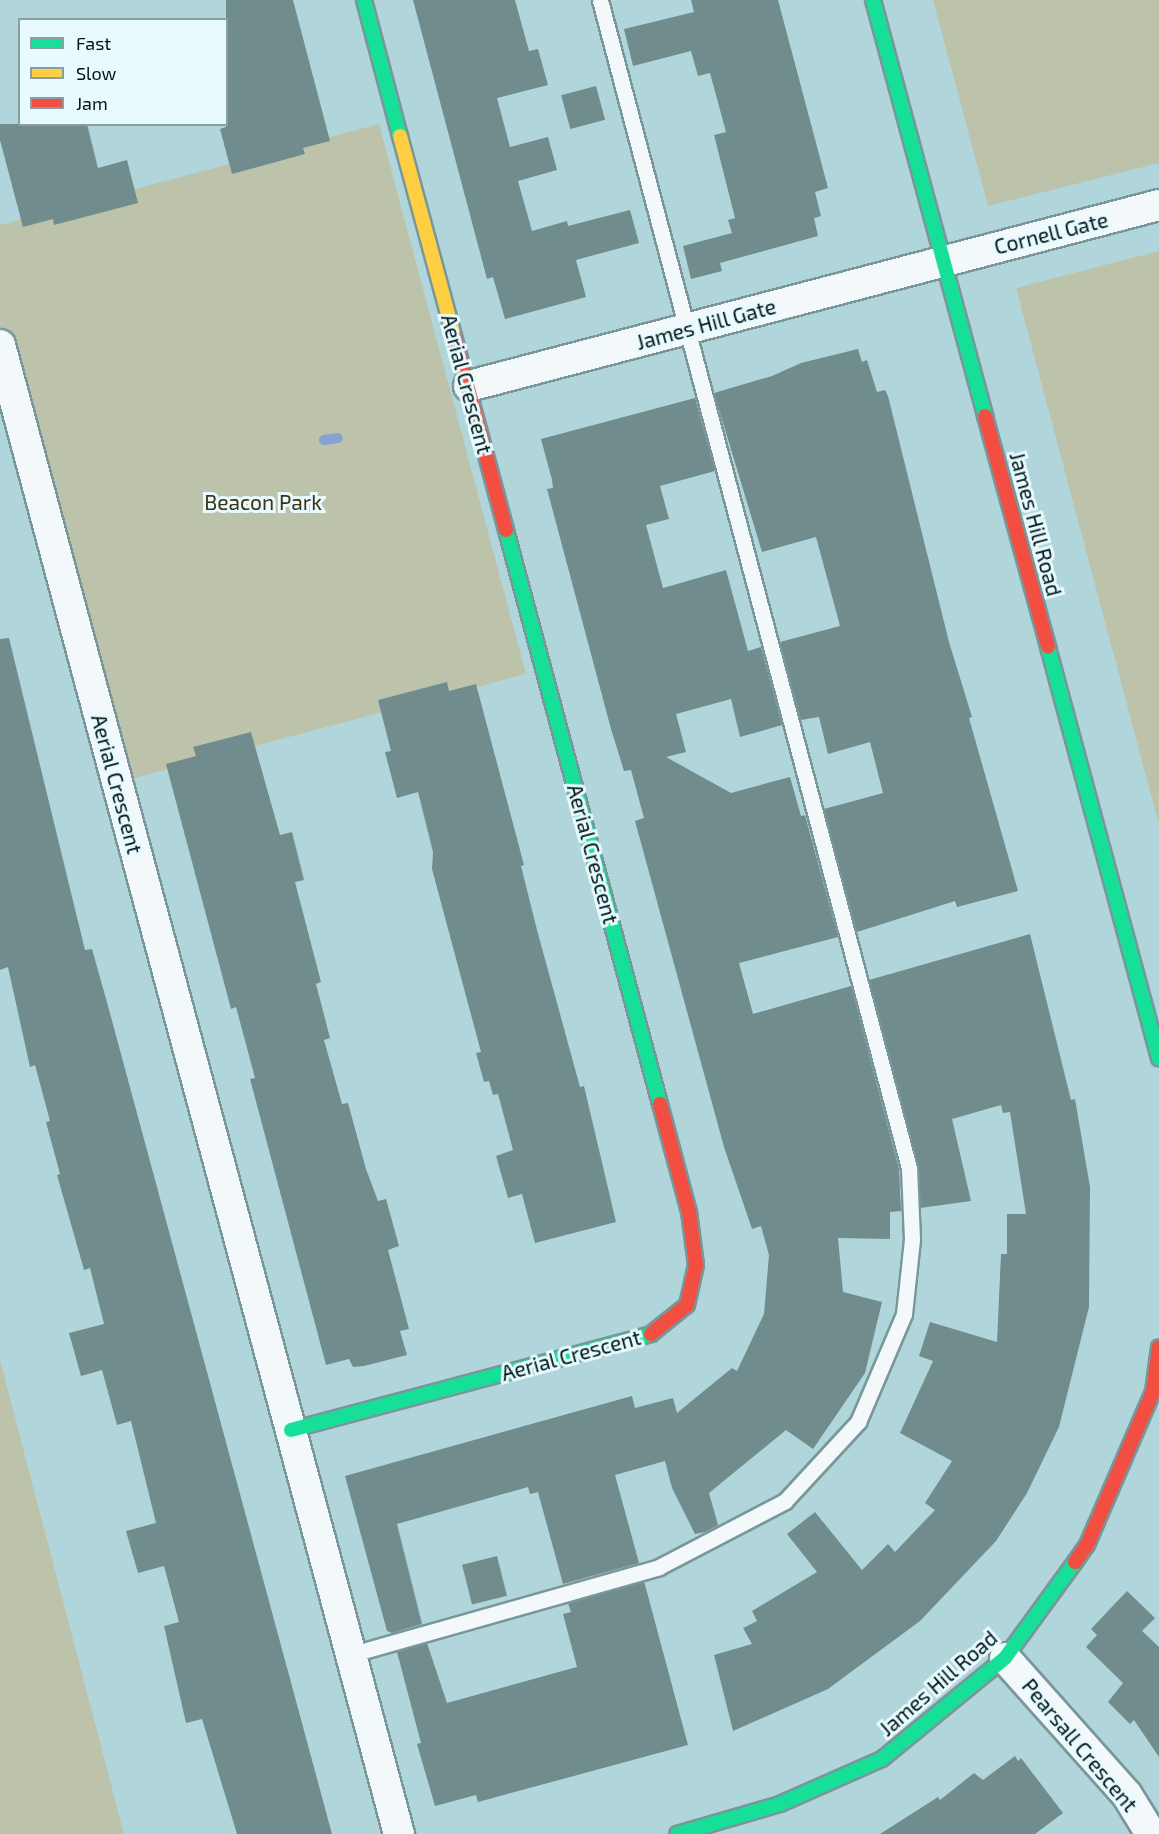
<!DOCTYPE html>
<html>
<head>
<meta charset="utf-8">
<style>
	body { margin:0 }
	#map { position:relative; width:1159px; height:1834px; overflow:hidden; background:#b0d6db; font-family:"Exo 2",sans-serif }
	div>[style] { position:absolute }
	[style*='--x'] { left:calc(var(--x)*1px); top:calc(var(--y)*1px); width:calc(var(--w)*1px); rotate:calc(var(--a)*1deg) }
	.green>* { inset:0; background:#bdc3ab }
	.stream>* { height:10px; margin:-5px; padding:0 5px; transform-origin:5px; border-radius:5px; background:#85a2d0 }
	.building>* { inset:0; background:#708c8d; transform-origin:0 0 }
	.roads { filter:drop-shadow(2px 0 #79979b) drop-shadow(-2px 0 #79979b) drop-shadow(0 2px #79979b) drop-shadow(0 -2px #79979b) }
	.lane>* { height:15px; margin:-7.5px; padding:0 7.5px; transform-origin:7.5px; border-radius:7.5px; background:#f3f9fa }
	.street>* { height:30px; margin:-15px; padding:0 15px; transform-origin:15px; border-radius:15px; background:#f3f9fa }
	.fast>* { height:14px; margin:-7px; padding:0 7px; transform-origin:7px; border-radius:7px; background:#16e098 }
	.slow>* { height:14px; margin:-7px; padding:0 7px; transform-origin:7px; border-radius:7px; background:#ffcf43 }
	.jam>* { height:14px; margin:-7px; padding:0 7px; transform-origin:7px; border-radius:7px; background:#f24e42 }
	span { translate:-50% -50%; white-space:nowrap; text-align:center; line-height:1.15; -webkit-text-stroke:6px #e7fbfe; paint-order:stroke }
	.street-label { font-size:21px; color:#001316 }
	.park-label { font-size:21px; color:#3f3110 }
	.legend { position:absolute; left:18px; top:18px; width:210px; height:108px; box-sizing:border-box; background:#e7fbfe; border:2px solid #8b9ea1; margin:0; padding:8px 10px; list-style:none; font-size:18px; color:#001316 }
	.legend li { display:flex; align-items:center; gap:12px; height:30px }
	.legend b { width:30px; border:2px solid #8b9ea1 }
</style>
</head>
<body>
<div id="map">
	<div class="green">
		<i style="clip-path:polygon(933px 0,1159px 0,1159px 163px,988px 206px)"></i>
		<i style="clip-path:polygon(379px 124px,526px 674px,120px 782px,0 331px,0 225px)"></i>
		<i style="clip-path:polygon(1159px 251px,1159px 825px,1016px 288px)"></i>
		<i style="clip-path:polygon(0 1360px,124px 1834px,0 1834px)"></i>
	</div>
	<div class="stream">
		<i style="--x:324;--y:440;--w:14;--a:-8"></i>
	</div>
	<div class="building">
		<i style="clip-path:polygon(226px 0,293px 0,330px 141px,303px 148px,305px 154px,232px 174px,220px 129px,226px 127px)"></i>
		<i style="clip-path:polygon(413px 0,515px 0,529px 51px,538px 49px,548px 85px,497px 98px,510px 147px,548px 137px,557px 170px,518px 181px,532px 231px,567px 221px,568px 226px,630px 210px,639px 243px,576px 260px,586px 297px,505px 319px,493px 277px,487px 279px)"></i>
		<i style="clip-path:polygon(691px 0,778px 0,828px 188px,815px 192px,821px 216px,814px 218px,818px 236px,720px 263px,722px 271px,691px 279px,683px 246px,732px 233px,728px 220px,735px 218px,714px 135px,726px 132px,710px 73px,698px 76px,691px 51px,633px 66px,624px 29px,694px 12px)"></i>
		<i style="left:596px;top:86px;width:35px;height:36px;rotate:75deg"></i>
		<i style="clip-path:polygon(0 124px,87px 124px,98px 168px,127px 160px,138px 203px,54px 225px,53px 219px,23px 227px,0 140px)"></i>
		<i style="clip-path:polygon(858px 349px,862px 362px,867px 360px,877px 392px,885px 390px,888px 396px,949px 642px,972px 717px,969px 718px,1018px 891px,957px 907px,955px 901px,857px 932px,824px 809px,883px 793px,870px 742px,828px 754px,819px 717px,801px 720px,780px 642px,840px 626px,816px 537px,762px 552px,714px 393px,772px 376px,801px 363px)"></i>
		<i style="clip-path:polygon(695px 398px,715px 471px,660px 486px,669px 519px,646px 525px,663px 588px,726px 570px,748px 651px,761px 647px,782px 725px,740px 737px,731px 699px,676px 714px,686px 752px,666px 757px,731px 793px,790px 777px,801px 816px,805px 815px,838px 937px,739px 963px,753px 1014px,851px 986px,899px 1169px,901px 1211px,890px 1212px,890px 1239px,838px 1238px,843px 1292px,882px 1302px,865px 1373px,813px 1449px,786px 1430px,709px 1493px,718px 1525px,705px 1532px,695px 1534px,672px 1488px,665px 1461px,615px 1475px,639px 1563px,563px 1584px,538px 1492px,530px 1494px,528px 1487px,397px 1524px,422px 1624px,392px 1633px,387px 1631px,345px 1476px,632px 1396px,635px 1408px,673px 1398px,677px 1413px,732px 1368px,737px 1371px,764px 1314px,769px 1255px,761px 1226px,752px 1229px,724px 1147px,635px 821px,644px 818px,631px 770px,624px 771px,611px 729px,547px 489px,553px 488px,552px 480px,541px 439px)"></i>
		<i style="clip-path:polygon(9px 638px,85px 950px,92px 949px,108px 1006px,332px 1834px,237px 1834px,202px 1719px,186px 1723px,164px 1626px,179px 1622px,164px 1566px,138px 1573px,126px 1531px,156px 1523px,131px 1421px,117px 1425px,102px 1370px,81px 1376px,69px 1333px,104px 1324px,90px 1268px,84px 1270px,57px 1175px,60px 1174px,46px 1122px,50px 1121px,35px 1065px,30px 1067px,8px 967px,0 970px,0 639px)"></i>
		<i style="clip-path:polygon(447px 682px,449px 691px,476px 684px,524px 865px,521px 866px,537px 930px,580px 1087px,584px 1086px,616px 1222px,535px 1243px,522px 1194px,508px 1198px,496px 1156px,513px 1150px,498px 1094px,493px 1095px,489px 1081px,484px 1082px,476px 1053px,481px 1052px,432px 869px,433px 852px,418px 792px,397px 798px,385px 752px,391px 751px,378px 700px)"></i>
		<i style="clip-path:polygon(251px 732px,280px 835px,292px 832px,304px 880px,295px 882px,321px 982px,316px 984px,330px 1038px,324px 1040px,342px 1104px,348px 1103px,366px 1169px,378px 1201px,386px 1199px,399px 1246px,388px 1250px,409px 1329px,400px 1331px,407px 1355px,364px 1366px,353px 1367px,349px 1359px,326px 1365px,250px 1079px,255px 1078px,236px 1007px,231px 1009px,166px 764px,196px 756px,193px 747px)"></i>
		<i style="clip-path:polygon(1030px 934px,1071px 1100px,1075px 1099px,1090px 1187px,1089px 1307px,1059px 1427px,1027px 1493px,996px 1541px,920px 1621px,828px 1689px,733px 1731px,714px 1655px,752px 1644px,743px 1628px,757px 1621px,752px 1611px,817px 1572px,787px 1534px,815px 1512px,862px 1570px,888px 1544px,895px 1552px,935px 1510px,925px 1503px,952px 1461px,900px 1433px,933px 1361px,919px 1356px,930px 1322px,997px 1342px,1001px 1254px,1007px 1254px,1007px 1214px,1026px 1214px,1010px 1112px,1003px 1113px,1001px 1105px,952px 1119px,971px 1201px,920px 1208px,918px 1166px,869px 980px)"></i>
		<i style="left:497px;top:1556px;width:41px;height:36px;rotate:76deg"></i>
		<i style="clip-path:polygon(644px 1581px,688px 1745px,478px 1802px,476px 1795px,435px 1806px,417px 1744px,421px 1743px,397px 1652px,427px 1643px,447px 1703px,577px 1667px,563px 1614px,571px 1612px,568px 1603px)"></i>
		<i style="clip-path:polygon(1127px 1591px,1155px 1618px,1142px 1631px,1159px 1647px,1159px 1757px,1134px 1720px,1130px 1724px,1108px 1702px,1123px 1683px,1086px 1647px,1097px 1635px,1091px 1629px)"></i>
		<i style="clip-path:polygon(1015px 1756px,1018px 1761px,1021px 1758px,1063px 1813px,1035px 1834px,880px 1834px,938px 1797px,940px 1800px,974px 1773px,983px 1780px)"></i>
	</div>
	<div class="roads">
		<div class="lane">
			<i style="--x:349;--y:1655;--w:322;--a:-15.8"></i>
			<i style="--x:659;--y:1567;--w:142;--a:-27.6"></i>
			<i style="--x:785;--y:1501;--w:108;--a:-47.3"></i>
			<i style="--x:858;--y:1422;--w:117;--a:-66.9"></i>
			<i style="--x:904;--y:1314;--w:75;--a:-83.9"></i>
			<i style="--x:912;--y:1239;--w:71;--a:-92.4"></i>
			<i style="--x:909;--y:1168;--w:1208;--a:-104.82"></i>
		</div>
		<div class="street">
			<i style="--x:0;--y:345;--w:1542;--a:75"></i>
			<i style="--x:469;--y:386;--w:713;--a:-14.7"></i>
			<i style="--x:1005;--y:1658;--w:183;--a:48.3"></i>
			<i style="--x:1127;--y:1795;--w:46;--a:58.4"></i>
		</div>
		<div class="fast">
			<i style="--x:364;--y:0;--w:141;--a:75.2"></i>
			<i style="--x:873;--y:0;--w:431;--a:74.9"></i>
			<i style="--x:506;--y:530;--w:594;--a:74.98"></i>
			<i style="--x:1048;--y:647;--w:426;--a:74.9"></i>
			<i style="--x:291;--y:1430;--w:373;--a:-14.9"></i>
			<i style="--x:677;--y:1834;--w:107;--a:-16.2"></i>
			<i style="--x:780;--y:1804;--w:111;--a:-23.8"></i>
			<i style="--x:882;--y:1759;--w:159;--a:-39.4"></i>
			<i style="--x:1005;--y:1658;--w:119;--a:-53.9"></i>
		</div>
		<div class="slow">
			<i style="--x:400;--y:136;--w:207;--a:74.9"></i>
		</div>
		<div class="jam">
			<i style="--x:454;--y:336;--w:201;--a:75"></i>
			<i style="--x:985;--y:416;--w:239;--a:74.7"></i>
			<i style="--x:651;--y:1334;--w:46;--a:-38.9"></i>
			<i style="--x:687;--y:1305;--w:41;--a:-77.3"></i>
			<i style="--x:696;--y:1265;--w:53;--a:-97.5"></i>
			<i style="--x:689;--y:1212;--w:112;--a:-105"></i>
			<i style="--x:1075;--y:1562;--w:21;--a:-55"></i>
			<i style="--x:1087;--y:1545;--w:167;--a:-66.7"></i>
			<i style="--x:1153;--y:1392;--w:45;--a:-82.4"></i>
		</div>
	</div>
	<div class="street-label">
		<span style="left:1051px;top:233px;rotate:-14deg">Cornell Gate</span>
		<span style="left:706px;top:324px;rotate:-15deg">James Hill Gate</span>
		<span style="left:467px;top:384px;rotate:75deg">Aerial Crescent</span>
		<span style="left:1036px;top:524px;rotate:75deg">James Hill Road</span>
		<span style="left:117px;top:784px;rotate:75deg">Aerial Crescent</span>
		<span style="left:593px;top:854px;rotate:75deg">Aerial Crescent</span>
		<span style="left:571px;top:1355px;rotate:-15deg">Aerial Crescent</span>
		<span style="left:938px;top:1683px;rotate:-41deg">James Hill Road</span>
		<span style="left:1080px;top:1745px;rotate:50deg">Pearsall Crescent</span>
	</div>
	<div class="park-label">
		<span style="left:263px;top:502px">Beacon Park</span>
	</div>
	<ul class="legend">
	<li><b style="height:8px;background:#16e098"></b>Fast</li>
	<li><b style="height:8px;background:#ffcf43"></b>Slow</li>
	<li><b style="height:8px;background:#f24e42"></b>Jam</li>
	</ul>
</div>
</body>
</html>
